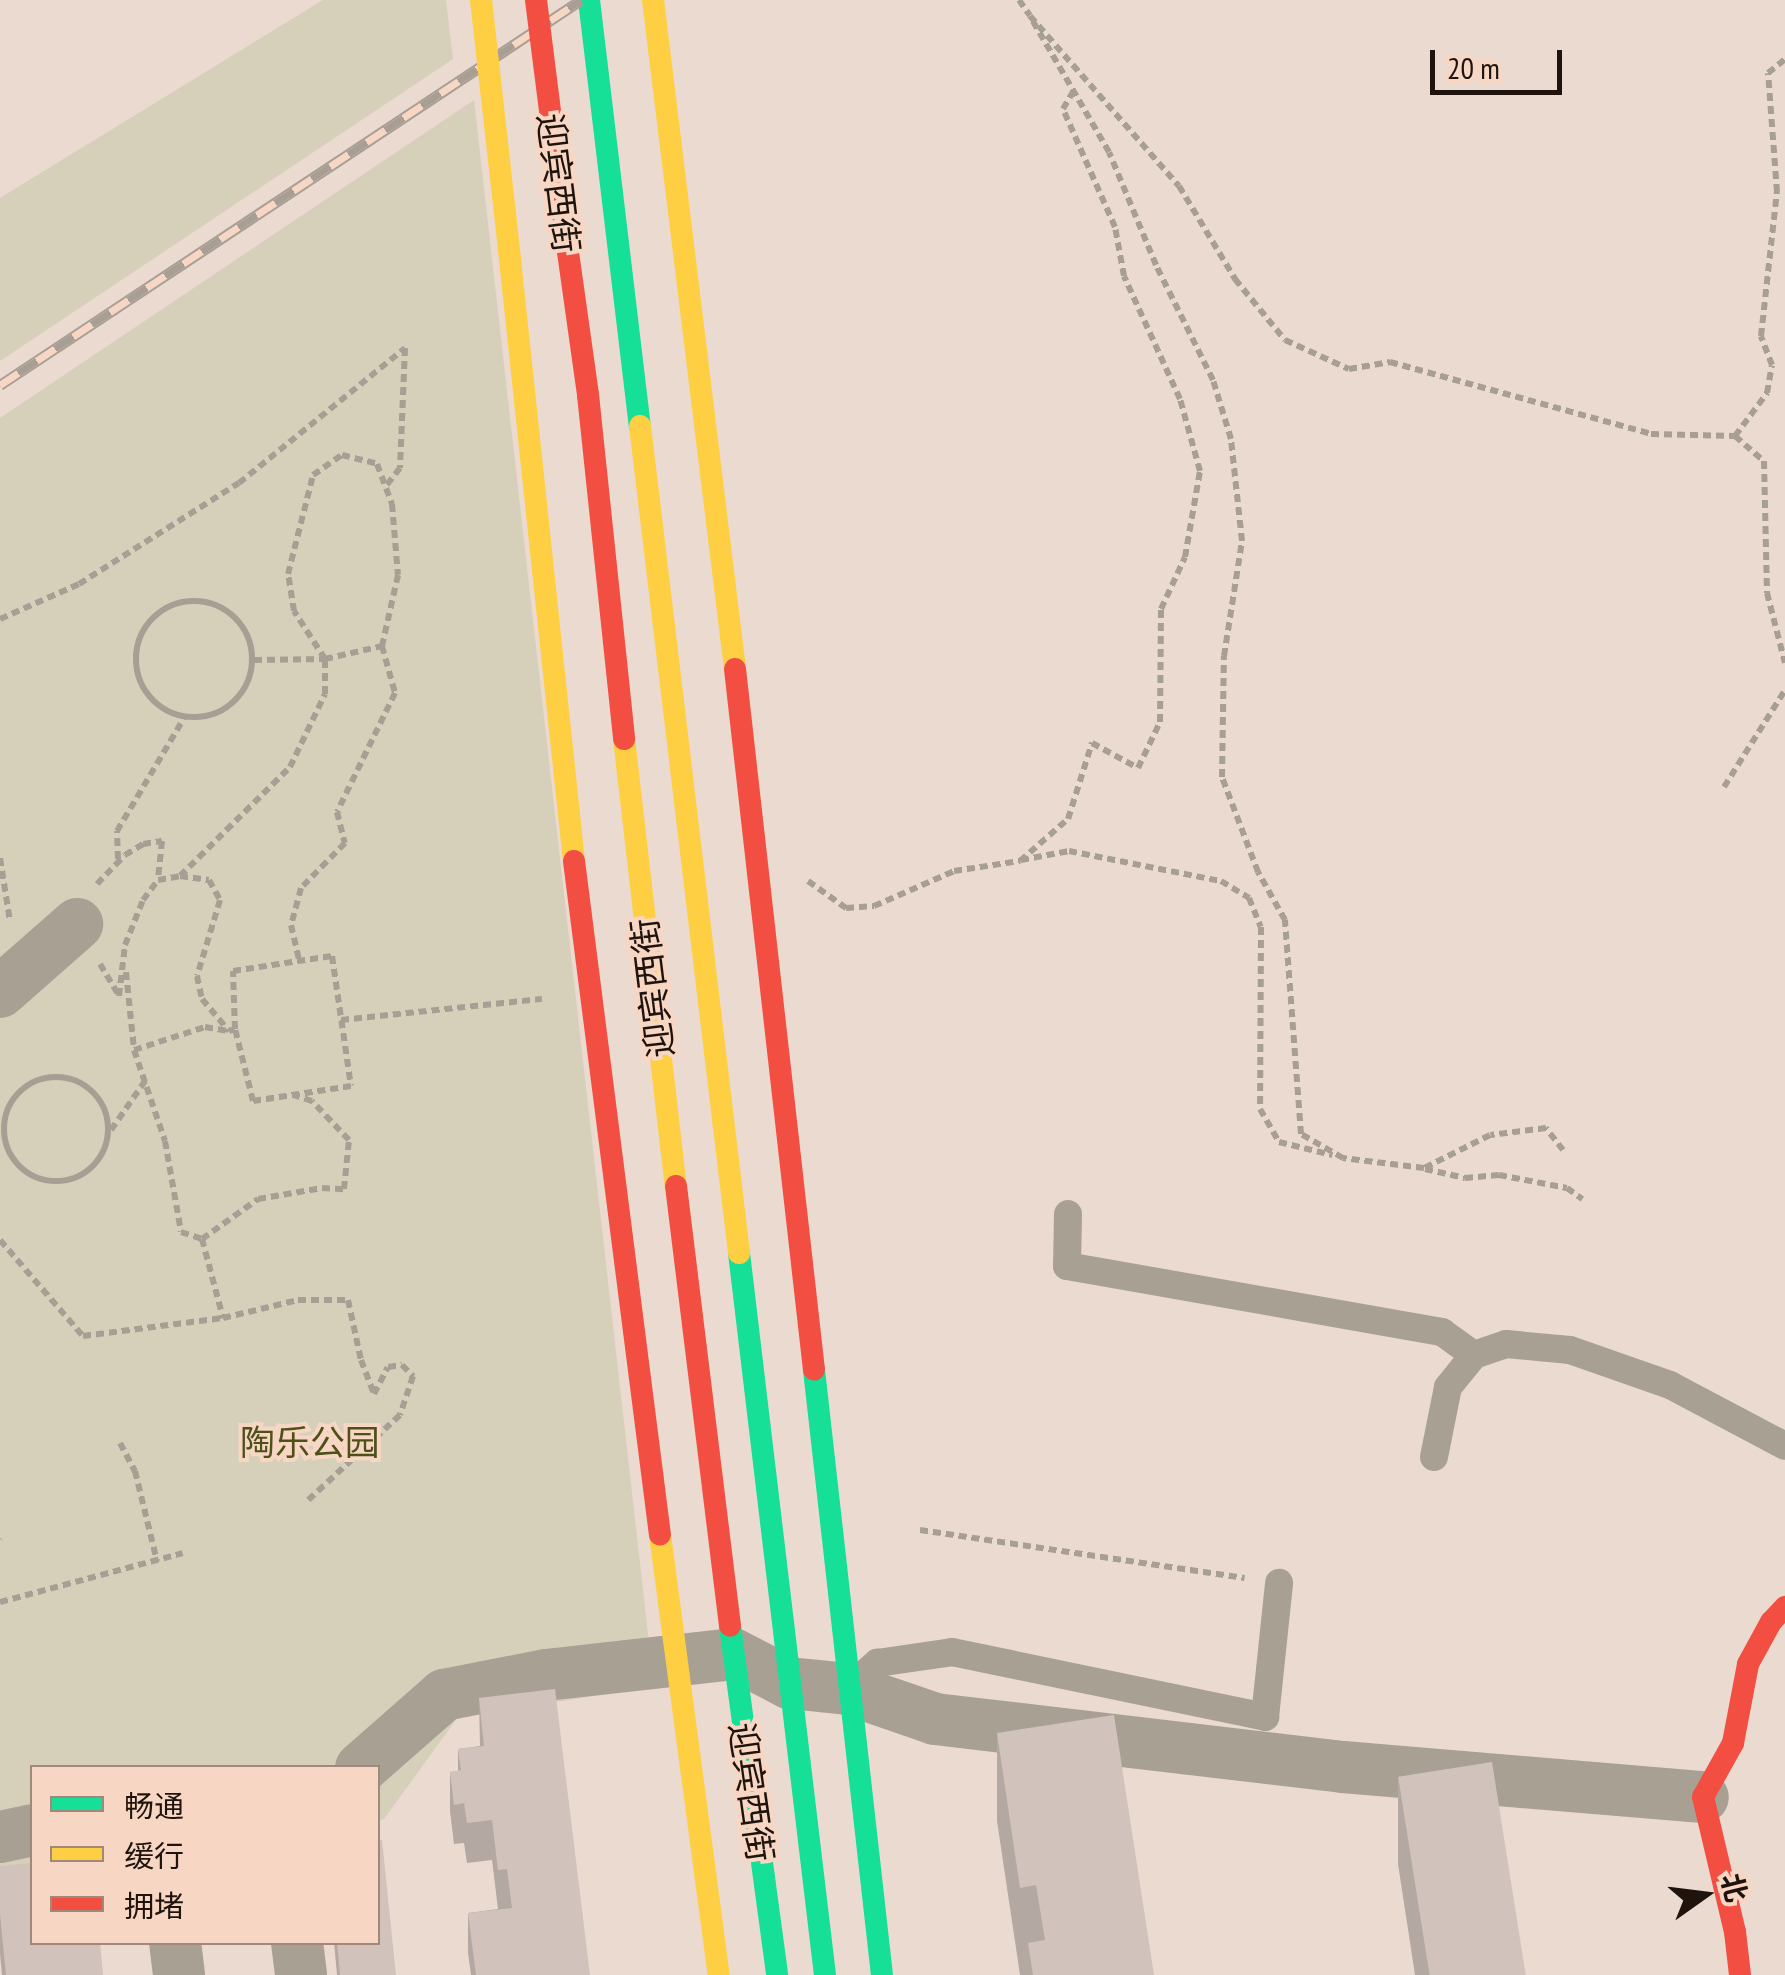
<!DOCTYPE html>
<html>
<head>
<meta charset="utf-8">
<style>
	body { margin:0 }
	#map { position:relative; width:1785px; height:1975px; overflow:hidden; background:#ebdad0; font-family:"PT Sans Narrow","Noto Sans SC",sans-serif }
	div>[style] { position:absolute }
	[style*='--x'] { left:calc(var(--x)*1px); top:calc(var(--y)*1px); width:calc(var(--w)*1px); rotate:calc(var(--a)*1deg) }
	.green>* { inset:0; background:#d6cfb9 }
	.path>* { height:6px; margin-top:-3px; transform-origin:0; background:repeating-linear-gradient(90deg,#a79e94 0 8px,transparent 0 13px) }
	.path>.ring { margin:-3px; padding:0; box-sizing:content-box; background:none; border:6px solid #a79e94; border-radius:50% }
	.lane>* { height:28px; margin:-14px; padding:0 14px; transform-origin:14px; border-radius:14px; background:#a9a094 }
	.street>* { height:52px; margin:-26px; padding:0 26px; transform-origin:26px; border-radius:26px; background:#a9a094 }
	.fast>* { height:22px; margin:-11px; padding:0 11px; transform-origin:11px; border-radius:11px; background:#16e098 }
	.slow>* { height:22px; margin:-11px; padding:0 11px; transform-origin:11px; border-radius:11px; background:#ffcf43 }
	.jam>* { height:22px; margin:-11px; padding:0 11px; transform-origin:11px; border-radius:11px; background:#f24e42 }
	.rail>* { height:11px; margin-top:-5.5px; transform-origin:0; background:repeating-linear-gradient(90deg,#f7d7c4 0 22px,#a89e94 0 44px); box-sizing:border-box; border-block:2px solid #a89e94 }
	.slow-bridge>* { height:22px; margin:-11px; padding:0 11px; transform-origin:11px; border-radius:11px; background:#ffcf43 }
	.jam-bridge>* { height:22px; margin:-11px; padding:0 11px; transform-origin:11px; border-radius:11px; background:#f24e42 }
	.wall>* { inset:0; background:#b4a8a2 }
	.building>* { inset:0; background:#d1c3bc; transform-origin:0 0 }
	span { translate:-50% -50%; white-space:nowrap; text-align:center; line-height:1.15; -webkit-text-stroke:8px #f7d7c4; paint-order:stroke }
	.street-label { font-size:35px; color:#1e140d }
	.park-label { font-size:35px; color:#4e5019 }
	.legend { position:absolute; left:30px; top:1765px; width:350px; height:180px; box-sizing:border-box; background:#f7d7c4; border:2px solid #a0897b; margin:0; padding:12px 18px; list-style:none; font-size:30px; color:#1e140d }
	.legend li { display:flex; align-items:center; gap:20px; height:50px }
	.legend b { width:50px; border:2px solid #a0897b }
	.north { position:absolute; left:1655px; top:1845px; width:100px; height:100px; -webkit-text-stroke:8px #f7d7c4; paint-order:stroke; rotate:76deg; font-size:28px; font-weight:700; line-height:40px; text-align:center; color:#1e140d }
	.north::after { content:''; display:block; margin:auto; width:35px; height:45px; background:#1e140d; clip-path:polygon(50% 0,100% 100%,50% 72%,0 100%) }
	.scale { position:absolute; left:1430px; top:50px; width:132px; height:45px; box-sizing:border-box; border:5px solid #1e140d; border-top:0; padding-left:12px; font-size:30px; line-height:35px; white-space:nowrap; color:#1e140d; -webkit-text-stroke:8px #f7d7c4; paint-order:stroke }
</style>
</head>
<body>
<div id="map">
	<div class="green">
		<i style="clip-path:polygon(323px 0,446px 0,453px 59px,0 361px,0 198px)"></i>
		<i style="clip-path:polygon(474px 100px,654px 1687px,458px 1717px,384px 1819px,378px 1821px,378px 1768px,32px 1768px,32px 1881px,0 1885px,0 418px)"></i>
	</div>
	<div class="path">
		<i style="--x:1019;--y:0;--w:19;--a:55"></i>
		<i style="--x:1735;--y:436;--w:38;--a:41"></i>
		<i style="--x:1764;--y:461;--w:132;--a:88.7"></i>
		<i style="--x:1767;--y:593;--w:72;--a:75.6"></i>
		<i class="ring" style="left:136px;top:601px;width:110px;height:110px"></i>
		<i style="--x:0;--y:619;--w:86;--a:-23.9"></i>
		<i style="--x:79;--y:584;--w:189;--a:-32.3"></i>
		<i style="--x:239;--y:483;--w:214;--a:-39.1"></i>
		<i style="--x:405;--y:348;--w:120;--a:92.4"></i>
		<i style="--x:400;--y:468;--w:24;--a:128"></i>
		<i style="--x:254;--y:660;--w:71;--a:-0.8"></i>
		<i style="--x:325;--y:659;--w:58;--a:-12.8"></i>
		<i style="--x:1724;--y:787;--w:115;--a:-57.8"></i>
		<i style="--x:0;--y:858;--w:64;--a:81"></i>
		<i style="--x:118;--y:859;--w:28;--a:-92"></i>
		<i style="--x:117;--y:831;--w:131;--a:-59.3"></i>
		<i style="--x:1021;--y:860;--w:49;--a:-10.6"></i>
		<i style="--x:1069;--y:851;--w:155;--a:11.2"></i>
		<i style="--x:1221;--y:881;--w:33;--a:31"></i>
		<i style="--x:1249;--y:898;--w:31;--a:68"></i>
		<i style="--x:1261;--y:927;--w:182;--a:90.3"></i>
		<i style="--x:1260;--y:1109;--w:38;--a:60"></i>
		<i style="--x:1279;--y:1142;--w:55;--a:13.8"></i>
		<i style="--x:180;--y:876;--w:29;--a:8"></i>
		<i style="--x:209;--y:880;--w:23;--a:61"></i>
		<i style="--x:220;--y:900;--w:79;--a:106.8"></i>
		<i style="--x:197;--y:976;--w:24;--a:78"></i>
		<i style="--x:202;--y:999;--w:42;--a:49.8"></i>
		<i style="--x:229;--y:1031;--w:6;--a:-18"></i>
		<i style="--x:808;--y:881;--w:47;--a:35.4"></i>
		<i style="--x:846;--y:908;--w:28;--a:-4"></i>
		<i style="--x:874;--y:906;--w:87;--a:-23.6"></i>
		<i style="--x:954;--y:871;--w:67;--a:-8.6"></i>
		<i style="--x:1020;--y:861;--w:64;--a:-41.2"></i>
		<i style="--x:1068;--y:819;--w:80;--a:-72.5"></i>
		<i style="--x:1092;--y:743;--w:52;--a:28.5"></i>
		<i style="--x:1138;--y:768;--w:51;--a:-64.4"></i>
		<i style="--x:1160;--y:722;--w:113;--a:-89.5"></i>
		<i style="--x:1161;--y:609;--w:57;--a:-65.2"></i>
		<i style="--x:1185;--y:557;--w:87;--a:-80.1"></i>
		<i style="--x:1200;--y:471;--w:75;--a:-105.5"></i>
		<i style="--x:1180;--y:399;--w:135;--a:-114.5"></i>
		<i style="--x:1124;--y:276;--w:50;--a:-100.4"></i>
		<i style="--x:1115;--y:227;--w:129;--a:-113.8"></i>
		<i style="--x:1063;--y:109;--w:20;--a:-60"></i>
		<i style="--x:97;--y:884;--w:40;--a:-46"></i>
		<i style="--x:125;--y:855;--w:21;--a:-31"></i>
		<i style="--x:143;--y:844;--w:19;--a:-9"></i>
		<i style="--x:162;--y:841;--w:39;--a:96"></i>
		<i style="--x:158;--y:880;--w:22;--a:-10"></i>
		<i style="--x:180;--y:876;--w:155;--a:-44.7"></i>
		<i style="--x:290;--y:767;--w:81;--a:-64.4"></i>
		<i style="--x:325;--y:694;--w:35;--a:-90"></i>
		<i style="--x:325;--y:659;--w:57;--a:-122.9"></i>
		<i style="--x:294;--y:611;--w:37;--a:-99"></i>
		<i style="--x:288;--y:574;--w:102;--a:-75.8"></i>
		<i style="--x:313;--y:475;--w:35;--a:-35"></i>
		<i style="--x:342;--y:455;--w:36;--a:14"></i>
		<i style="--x:377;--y:464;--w:43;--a:69.4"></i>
		<i style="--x:392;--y:504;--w:71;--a:85.2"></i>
		<i style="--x:398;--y:575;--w:73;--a:102.7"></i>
		<i style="--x:382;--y:646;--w:49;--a:74.5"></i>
		<i style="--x:395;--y:693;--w:132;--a:116"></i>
		<i style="--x:337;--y:812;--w:32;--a:76"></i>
		<i style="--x:345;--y:843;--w:63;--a:134.4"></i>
		<i style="--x:301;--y:888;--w:38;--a:105"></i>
		<i style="--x:291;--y:925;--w:37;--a:77"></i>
		<i style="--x:125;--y:945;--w:48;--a:-68.2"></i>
		<i style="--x:143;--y:900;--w:25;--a:-53"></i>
		<i style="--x:332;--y:956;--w:131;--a:81.7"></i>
		<i style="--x:351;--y:1086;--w:99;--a:171.3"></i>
		<i style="--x:253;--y:1101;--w:74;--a:-104"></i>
		<i style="--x:235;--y:1029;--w:58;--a:-92"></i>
		<i style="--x:233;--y:971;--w:100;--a:-8.6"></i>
		<i style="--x:100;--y:964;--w:37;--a:59"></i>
		<i style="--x:119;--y:996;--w:51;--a:-83.3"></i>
		<i style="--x:126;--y:972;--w:78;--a:84.1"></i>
		<i style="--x:134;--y:1050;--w:96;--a:71.2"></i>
		<i style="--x:165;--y:1141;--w:92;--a:80"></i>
		<i style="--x:181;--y:1232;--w:22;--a:18"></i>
		<i style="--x:202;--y:1239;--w:82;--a:75.1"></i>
		<i style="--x:223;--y:1318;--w:77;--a:-13.5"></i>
		<i style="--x:298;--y:1300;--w:50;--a:0"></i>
		<i style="--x:348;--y:1300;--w:61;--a:77.8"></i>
		<i style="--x:361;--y:1360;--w:36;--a:69"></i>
		<i style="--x:374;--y:1394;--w:30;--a:-63"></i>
		<i style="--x:388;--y:1367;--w:14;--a:-8"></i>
		<i style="--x:402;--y:1365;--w:16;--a:45"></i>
		<i style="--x:413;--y:1376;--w:41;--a:108.4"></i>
		<i style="--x:400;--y:1415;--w:128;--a:137.2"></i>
		<i style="--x:341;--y:1020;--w:202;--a:-6"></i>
		<i style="--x:134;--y:1050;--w:75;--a:-17.9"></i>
		<i style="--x:205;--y:1027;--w:22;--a:10"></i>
		<i class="ring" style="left:4px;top:1077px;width:98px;height:98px"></i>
		<i style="--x:111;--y:1130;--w:60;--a:-55.2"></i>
		<i style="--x:1563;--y:1150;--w:28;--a:-128"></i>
		<i style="--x:1546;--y:1128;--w:56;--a:172.9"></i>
		<i style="--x:1490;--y:1135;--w:74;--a:153.4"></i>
		<i style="--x:1424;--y:1168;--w:82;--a:-173"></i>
		<i style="--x:1343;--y:1158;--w:48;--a:-150.3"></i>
		<i style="--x:1301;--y:1134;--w:215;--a:-94.3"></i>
		<i style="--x:1285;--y:920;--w:55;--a:-119.4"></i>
		<i style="--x:1258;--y:872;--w:102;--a:-110.8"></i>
		<i style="--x:1222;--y:777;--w:121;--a:-89.1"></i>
		<i style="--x:1224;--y:656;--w:116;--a:-81.1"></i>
		<i style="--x:1242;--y:541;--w:103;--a:-96.2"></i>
		<i style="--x:1231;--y:439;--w:62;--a:-107"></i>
		<i style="--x:1213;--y:380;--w:128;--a:-116.4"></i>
		<i style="--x:1156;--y:265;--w:122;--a:-112.6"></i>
		<i style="--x:1109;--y:152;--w:157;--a:-120.2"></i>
		<i style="--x:1030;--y:16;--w:226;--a:48.8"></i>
		<i style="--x:1179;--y:186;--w:109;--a:58.9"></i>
		<i style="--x:1235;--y:279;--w:79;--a:50.7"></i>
		<i style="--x:1285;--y:340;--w:70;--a:24.4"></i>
		<i style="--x:1349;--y:369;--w:42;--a:-9.7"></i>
		<i style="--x:1390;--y:362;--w:271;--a:15.4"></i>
		<i style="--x:1651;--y:434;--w:84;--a:1.4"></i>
		<i style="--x:1735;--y:436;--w:54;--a:-53.3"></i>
		<i style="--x:1767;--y:393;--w:28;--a:-80"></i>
		<i style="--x:1772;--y:365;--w:31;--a:-111"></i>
		<i style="--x:1761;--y:336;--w:145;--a:-83.7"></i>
		<i style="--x:1777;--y:192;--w:119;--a:-94.3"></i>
		<i style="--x:1768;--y:73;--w:22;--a:-39"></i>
		<i style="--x:1425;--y:1169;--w:41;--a:12.7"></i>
		<i style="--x:1465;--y:1178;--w:34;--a:-5"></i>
		<i style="--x:1499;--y:1175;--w:69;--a:10.8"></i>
		<i style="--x:1567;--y:1188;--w:19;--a:36"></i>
		<i style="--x:202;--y:1239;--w:69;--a:-35.5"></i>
		<i style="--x:258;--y:1199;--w:65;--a:-9.8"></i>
		<i style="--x:322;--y:1188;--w:22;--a:3"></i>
		<i style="--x:344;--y:1189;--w:49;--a:-84.2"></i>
		<i style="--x:349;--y:1140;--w:54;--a:-133.5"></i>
		<i style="--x:312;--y:1101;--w:19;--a:-162"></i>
		<i style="--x:0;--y:1240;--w:127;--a:49.2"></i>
		<i style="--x:83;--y:1336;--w:141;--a:-7.3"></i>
		<i style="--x:120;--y:1443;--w:32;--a:62"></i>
		<i style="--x:135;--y:1471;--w:93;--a:76.3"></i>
		<i style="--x:920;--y:1530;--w:328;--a:8.4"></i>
		<i style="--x:0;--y:1539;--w:1;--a:-45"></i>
		<i style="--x:0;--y:1602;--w:189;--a:-15"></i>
	</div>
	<div class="lane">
		<i style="--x:1068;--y:1214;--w:52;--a:91.1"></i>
		<i style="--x:1067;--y:1266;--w:381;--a:10"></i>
		<i style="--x:1442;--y:1332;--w:39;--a:36"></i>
		<i style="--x:1434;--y:1457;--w:71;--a:-78.7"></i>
		<i style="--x:1448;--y:1387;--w:41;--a:-50.9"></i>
		<i style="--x:1474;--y:1355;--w:34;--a:-19"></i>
		<i style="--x:1506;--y:1344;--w:64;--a:5.4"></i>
		<i style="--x:1570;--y:1350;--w:106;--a:19.3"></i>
		<i style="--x:1670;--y:1385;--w:130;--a:27.9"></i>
		<i style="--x:849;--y:1688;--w:38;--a:-42"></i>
		<i style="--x:877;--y:1663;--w:76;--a:-8.3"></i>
		<i style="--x:952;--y:1652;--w:320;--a:11.7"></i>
		<i style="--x:1265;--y:1717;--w:135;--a:-84"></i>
	</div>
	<div class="street">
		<i style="--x:0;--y:992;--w:103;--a:-41.4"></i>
		<i style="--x:361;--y:1768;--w:111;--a:-41.3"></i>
		<i style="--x:444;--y:1695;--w:104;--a:-11.1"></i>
		<i style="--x:546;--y:1675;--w:188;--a:-6.4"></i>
		<i style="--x:733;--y:1654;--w:63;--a:27.4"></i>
		<i style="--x:789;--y:1683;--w:59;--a:5.8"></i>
		<i style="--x:848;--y:1689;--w:92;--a:19"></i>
		<i style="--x:935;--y:1719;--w:411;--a:6.7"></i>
		<i style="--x:1343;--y:1767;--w:361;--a:4.8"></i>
		<i style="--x:0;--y:1837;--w:33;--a:-12"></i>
		<i style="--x:175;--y:1942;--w:33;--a:83"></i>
		<i style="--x:297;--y:1942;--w:33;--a:83"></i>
	</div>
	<div class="fast">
		<i style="--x:589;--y:0;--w:429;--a:83.2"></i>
		<i style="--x:739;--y:1253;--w:727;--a:83.21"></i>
		<i style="--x:814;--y:1370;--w:609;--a:83.59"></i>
		<i style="--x:730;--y:1626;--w:352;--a:82.3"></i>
	</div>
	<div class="slow">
		<i style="--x:653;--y:0;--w:674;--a:83.01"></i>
		<i style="--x:511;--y:269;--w:595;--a:83.93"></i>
		<i style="--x:640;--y:426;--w:833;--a:83.17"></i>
		<i style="--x:624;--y:739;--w:450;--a:83.4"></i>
		<i style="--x:660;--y:1535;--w:444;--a:82.4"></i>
	</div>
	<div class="jam">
		<i style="--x:566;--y:238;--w:159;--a:82"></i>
		<i style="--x:588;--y:395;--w:346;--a:84"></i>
		<i style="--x:735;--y:669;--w:705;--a:83.57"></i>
		<i style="--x:574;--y:861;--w:679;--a:82.73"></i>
		<i style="--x:676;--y:1186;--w:443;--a:83"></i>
		<i style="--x:1740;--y:1975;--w:43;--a:-96.6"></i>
		<i style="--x:1735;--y:1932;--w:139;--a:-103.3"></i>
		<i style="--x:1703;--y:1797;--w:62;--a:-60.9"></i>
		<i style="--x:1733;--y:1743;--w:80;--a:-79.2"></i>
		<i style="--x:1748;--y:1664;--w:48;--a:-61.3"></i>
		<i style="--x:1771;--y:1622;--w:21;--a:-47"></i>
	</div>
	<div class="rail">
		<i style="--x:0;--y:385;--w:697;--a:-33.53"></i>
	</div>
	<div class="slow-bridge">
		<i style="--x:481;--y:0;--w:271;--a:83.6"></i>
	</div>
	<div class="jam-bridge">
		<i style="--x:536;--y:0;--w:240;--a:82.8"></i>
	</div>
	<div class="wall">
		<i style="clip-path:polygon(479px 1698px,590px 1975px,471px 1975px,468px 1953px,468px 1913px,498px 1909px,492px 1860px,467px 1863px,464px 1843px,454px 1844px,450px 1811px,450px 1772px,458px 1771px,458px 1749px,480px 1746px)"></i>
		<i style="clip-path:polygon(997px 1733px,1154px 1975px,1020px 1975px,997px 1821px)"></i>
		<i style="clip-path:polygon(1398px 1777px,1525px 1975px,1415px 1975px,1398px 1864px)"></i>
		<i style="clip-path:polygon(0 1866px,103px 1975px,2px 1975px,0 1954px)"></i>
		<i style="clip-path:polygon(334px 1942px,378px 1942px,396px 1975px,337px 1975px)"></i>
	</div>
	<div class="building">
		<i style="clip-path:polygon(555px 1689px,590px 1975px,476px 1975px,468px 1913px,512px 1908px,507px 1869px,498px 1870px,492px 1820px,467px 1823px,464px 1803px,454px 1805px,450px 1772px,461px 1770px,458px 1749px,484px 1746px,479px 1698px)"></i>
		<i style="clip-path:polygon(1114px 1715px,1154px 1975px,1033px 1975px,1028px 1943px,1045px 1940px,1036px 1885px,1020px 1888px,997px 1733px)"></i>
		<i style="left:1492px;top:1762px;width:216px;height:95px;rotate:81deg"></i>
		<i style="clip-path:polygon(378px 1840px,382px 1840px,396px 1975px,340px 1975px,337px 1942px,378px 1942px)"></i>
		<i style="clip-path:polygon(32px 1863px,32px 1942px,100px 1942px,103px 1975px,6px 1975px,0 1914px,0 1866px)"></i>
	</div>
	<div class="street-label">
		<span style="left:559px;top:183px;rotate:83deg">迎宾西街</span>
		<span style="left:652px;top:988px;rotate:-97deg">迎宾西街</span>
		<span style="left:752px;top:1792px;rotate:82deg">迎宾西街</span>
	</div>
	<div class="park-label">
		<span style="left:310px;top:1442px">陶乐公园</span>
	</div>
	<ul class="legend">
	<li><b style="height:12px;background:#16e098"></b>畅通</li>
	<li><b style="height:12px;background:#ffcf43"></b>缓行</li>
	<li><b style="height:12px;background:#f24e42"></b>拥堵</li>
	</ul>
	<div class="north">北</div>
	<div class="scale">20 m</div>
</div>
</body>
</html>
